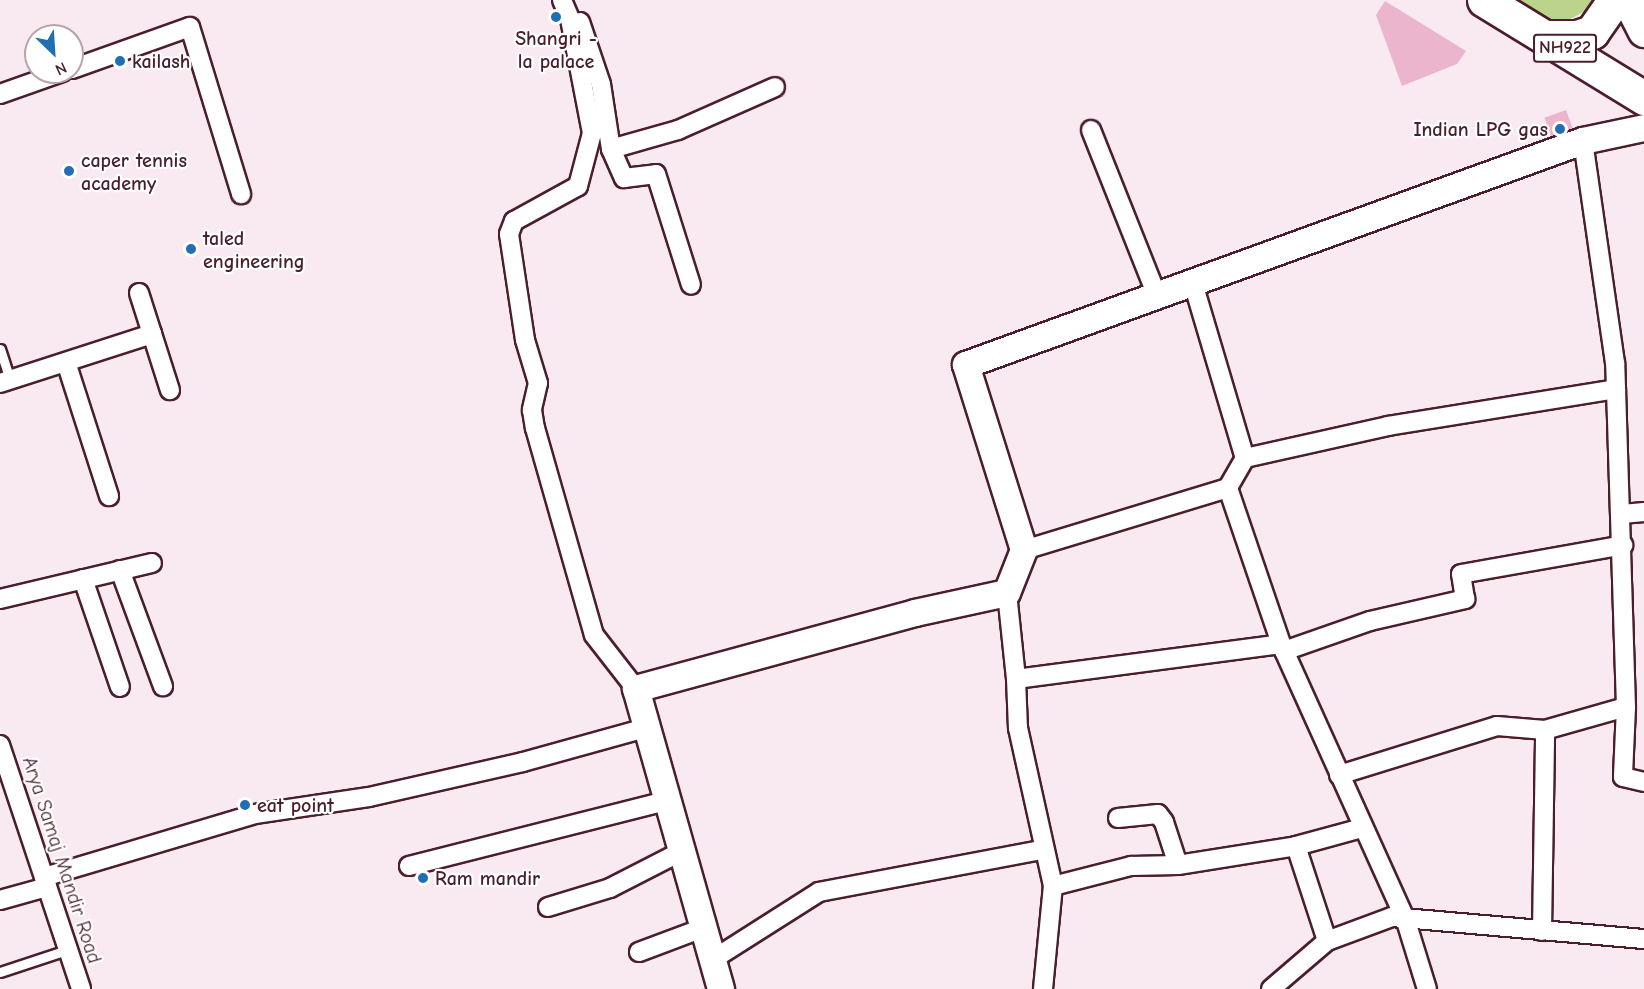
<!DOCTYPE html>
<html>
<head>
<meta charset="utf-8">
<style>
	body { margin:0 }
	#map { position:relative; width:1644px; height:989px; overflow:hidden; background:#f9e9f0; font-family:"Comic Neue",sans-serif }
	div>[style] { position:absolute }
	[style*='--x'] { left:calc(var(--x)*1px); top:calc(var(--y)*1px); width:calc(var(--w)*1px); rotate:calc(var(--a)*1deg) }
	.green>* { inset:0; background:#bbd38a }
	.building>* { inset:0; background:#ebb5ce; transform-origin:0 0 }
	.roads { filter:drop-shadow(2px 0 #4a1f2b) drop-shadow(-2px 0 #4a1f2b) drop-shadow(0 2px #4a1f2b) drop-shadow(0 -2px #4a1f2b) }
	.lane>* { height:9px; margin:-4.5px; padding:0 4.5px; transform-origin:4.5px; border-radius:4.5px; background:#fff }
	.street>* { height:18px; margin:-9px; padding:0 9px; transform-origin:9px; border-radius:9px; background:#fff }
	.secondary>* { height:26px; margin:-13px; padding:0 13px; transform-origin:13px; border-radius:13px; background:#fff }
	.highway>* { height:33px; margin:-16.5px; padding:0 16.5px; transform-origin:16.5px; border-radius:16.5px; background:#fff }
	.dots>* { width:16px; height:16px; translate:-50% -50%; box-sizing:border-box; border:3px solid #fff; border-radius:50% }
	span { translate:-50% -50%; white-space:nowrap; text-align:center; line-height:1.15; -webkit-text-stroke:4.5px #fff; paint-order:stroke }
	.shield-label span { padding:2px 4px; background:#fff; border:2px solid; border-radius:4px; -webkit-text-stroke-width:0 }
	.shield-label { font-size:18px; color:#4a1f2b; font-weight:700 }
	.poi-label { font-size:20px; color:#4a1f2b; font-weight:700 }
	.left { translate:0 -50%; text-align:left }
	.right { translate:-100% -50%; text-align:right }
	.street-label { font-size:20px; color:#4a1f2b }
	.north { position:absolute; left:24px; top:24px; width:60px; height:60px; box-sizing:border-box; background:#fff; border:2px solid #b7a5aa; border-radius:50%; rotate:155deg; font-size:16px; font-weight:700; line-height:24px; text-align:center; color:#4a1f2b }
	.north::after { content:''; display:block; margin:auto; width:21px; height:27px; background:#1f6fb2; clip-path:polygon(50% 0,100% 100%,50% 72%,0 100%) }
</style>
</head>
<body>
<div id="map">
	<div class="green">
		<i style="clip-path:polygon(1502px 0,1594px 0,1589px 9px,1561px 24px,1543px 23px)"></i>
	</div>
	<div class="building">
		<i style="clip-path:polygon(1385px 1px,1466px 51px,1457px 64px,1402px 86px,1376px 15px)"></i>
		<i style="left:1566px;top:110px;width:20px;height:23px;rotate:70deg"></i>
	</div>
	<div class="roads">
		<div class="lane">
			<i style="--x:0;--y:349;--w:33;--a:72"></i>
			<i style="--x:0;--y:972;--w:71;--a:-18.2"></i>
		</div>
		<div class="street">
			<i style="--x:562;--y:0;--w:21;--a:67"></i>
			<i style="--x:570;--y:19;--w:116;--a:79.1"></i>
			<i style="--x:592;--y:133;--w:55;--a:104.8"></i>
			<i style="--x:578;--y:186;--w:73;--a:151.3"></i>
			<i style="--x:514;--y:221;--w:14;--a:111"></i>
			<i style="--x:509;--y:234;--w:107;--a:81.4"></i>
			<i style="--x:525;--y:340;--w:45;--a:73.2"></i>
			<i style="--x:538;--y:383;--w:28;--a:103"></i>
			<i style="--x:532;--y:410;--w:18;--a:81"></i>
			<i style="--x:535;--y:428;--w:215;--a:74.1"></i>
			<i style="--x:594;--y:635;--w:68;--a:52.1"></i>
			<i style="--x:580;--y:22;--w:65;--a:71.3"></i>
			<i style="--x:601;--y:84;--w:66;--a:81.3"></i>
			<i style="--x:611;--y:149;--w:32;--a:66"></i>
			<i style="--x:624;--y:178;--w:32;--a:-7"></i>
			<i style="--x:656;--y:174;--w:116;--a:72.5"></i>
			<i style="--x:72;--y:69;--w:125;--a:-19.6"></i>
			<i style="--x:190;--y:27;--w:175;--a:73"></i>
			<i style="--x:0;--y:94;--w:66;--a:-19.5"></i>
			<i style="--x:1091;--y:130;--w:179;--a:68.3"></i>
			<i style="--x:611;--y:149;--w:70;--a:-15.8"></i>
			<i style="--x:678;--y:130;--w:106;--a:-23.9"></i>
			<i style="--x:1193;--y:283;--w:183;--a:73.5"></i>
			<i style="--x:1245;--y:458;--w:34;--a:120"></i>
			<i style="--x:139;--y:293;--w:102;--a:72.3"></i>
			<i style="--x:66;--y:362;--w:141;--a:72.2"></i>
			<i style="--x:0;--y:383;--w:160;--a:-17.9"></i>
			<i style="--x:1245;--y:458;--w:147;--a:-12.6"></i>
			<i style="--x:1388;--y:426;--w:231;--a:-9.2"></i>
			<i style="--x:1622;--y:514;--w:22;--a:-5"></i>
			<i style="--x:1024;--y:550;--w:213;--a:-16.9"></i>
			<i style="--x:1228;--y:488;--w:165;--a:71.2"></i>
			<i style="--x:1281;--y:644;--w:301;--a:65.7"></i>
			<i style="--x:1405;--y:918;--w:74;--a:72.8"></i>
			<i style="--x:120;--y:570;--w:124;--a:69.7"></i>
			<i style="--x:83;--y:579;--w:114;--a:71.1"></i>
			<i style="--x:1007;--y:593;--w:86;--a:84"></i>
			<i style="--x:1016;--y:679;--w:267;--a:-7.5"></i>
			<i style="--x:0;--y:599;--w:156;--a:-13.3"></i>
			<i style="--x:1284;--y:651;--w:91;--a:-19.2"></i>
			<i style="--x:1370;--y:621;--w:98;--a:-13"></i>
			<i style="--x:1465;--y:599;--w:25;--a:-99"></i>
			<i style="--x:1461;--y:574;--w:165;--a:-10.1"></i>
			<i style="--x:1016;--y:679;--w:49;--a:87.7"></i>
			<i style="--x:1018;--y:728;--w:162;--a:77.5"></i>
			<i style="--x:1053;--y:886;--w:81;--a:-14.4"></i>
			<i style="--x:1131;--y:866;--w:47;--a:-1.2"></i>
			<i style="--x:1178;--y:865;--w:120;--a:-9.1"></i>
			<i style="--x:1296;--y:846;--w:100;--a:71.9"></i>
			<i style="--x:1626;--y:707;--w:70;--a:92.5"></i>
			<i style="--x:1623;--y:777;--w:22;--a:13"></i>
			<i style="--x:0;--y:745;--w:257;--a:71.6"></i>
			<i style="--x:1339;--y:775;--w:165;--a:-17.2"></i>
			<i style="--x:1497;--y:726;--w:48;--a:4.8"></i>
			<i style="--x:1118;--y:818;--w:40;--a:-5.7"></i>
			<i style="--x:1158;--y:814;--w:10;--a:53"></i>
			<i style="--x:1164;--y:822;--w:45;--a:72"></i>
			<i style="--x:1296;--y:846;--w:68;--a:-15.3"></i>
			<i style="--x:409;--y:866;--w:265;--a:-14.2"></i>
			<i style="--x:44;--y:877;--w:220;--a:-16.6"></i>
			<i style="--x:255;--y:814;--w:115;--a:-8.5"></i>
			<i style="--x:369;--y:797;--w:158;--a:-12.8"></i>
			<i style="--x:523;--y:762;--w:128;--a:-15.5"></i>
			<i style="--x:0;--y:900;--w:49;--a:-15.5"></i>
			<i style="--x:548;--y:907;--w:65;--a:-17"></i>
			<i style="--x:610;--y:888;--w:79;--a:-27.2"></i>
			<i style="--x:1542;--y:931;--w:201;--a:-89.1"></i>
			<i style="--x:1545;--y:730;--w:84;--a:-15.9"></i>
			<i style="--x:1626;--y:707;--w:344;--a:-91.8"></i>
			<i style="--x:1615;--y:363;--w:224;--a:-98.2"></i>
			<i style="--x:639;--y:952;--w:68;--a:-20.6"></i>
			<i style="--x:712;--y:960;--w:127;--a:-32.4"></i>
			<i style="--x:819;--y:892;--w:227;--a:-10.7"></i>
			<i style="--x:1043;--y:989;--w:103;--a:-84.5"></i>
			<i style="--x:1271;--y:989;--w:74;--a:-40.6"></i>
			<i style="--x:1327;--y:941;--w:69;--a:-20.3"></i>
			<i style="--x:1392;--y:917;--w:253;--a:5"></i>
		</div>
		<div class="secondary">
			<i style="--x:721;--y:989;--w:312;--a:-105.8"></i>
			<i style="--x:636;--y:689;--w:289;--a:-15.2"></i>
			<i style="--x:915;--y:613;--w:94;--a:-12.3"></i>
			<i style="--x:1007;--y:593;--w:46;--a:-68.4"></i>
			<i style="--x:1024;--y:550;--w:194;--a:-107.4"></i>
			<i style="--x:966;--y:365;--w:656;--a:-19.95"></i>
			<i style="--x:1583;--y:141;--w:62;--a:-12"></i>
		</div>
		<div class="highway">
			<i style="--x:1484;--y:0;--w:188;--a:31.5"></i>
			<i style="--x:1629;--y:0;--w:34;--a:63"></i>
			<i style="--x:1547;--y:37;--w:30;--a:0"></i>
			<i style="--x:1577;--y:37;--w:16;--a:-18"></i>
			<i style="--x:1592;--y:32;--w:39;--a:-55"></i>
		</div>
	</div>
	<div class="dots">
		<i style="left:556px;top:17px;background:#1f6fb2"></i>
		<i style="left:120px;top:61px;background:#1f6fb2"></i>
		<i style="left:1560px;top:129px;background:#1f6fb2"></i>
		<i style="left:69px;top:171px;background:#1f6fb2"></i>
		<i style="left:191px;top:249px;background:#1f6fb2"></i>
		<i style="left:245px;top:805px;background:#1f6fb2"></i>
		<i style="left:423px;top:878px;background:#1f6fb2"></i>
	</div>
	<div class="shield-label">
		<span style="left:1565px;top:48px">NH922</span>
	</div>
	<div class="poi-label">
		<span style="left:556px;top:50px">Shangri -<br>la palace</span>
		<span class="left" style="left:132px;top:61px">kailash</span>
		<span class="right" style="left:1548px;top:129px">Indian LPG gas</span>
		<span class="left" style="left:81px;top:172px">caper tennis<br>academy</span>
		<span class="left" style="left:203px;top:250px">taled<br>engineering</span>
		<span class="left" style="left:257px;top:805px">eat point</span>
		<span class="left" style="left:435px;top:878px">Ram mandir</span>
	</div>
	<div class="street-label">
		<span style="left:62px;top:860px;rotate:72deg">Arya Samaj Mandir Road</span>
	</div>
	<div class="north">N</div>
</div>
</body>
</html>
